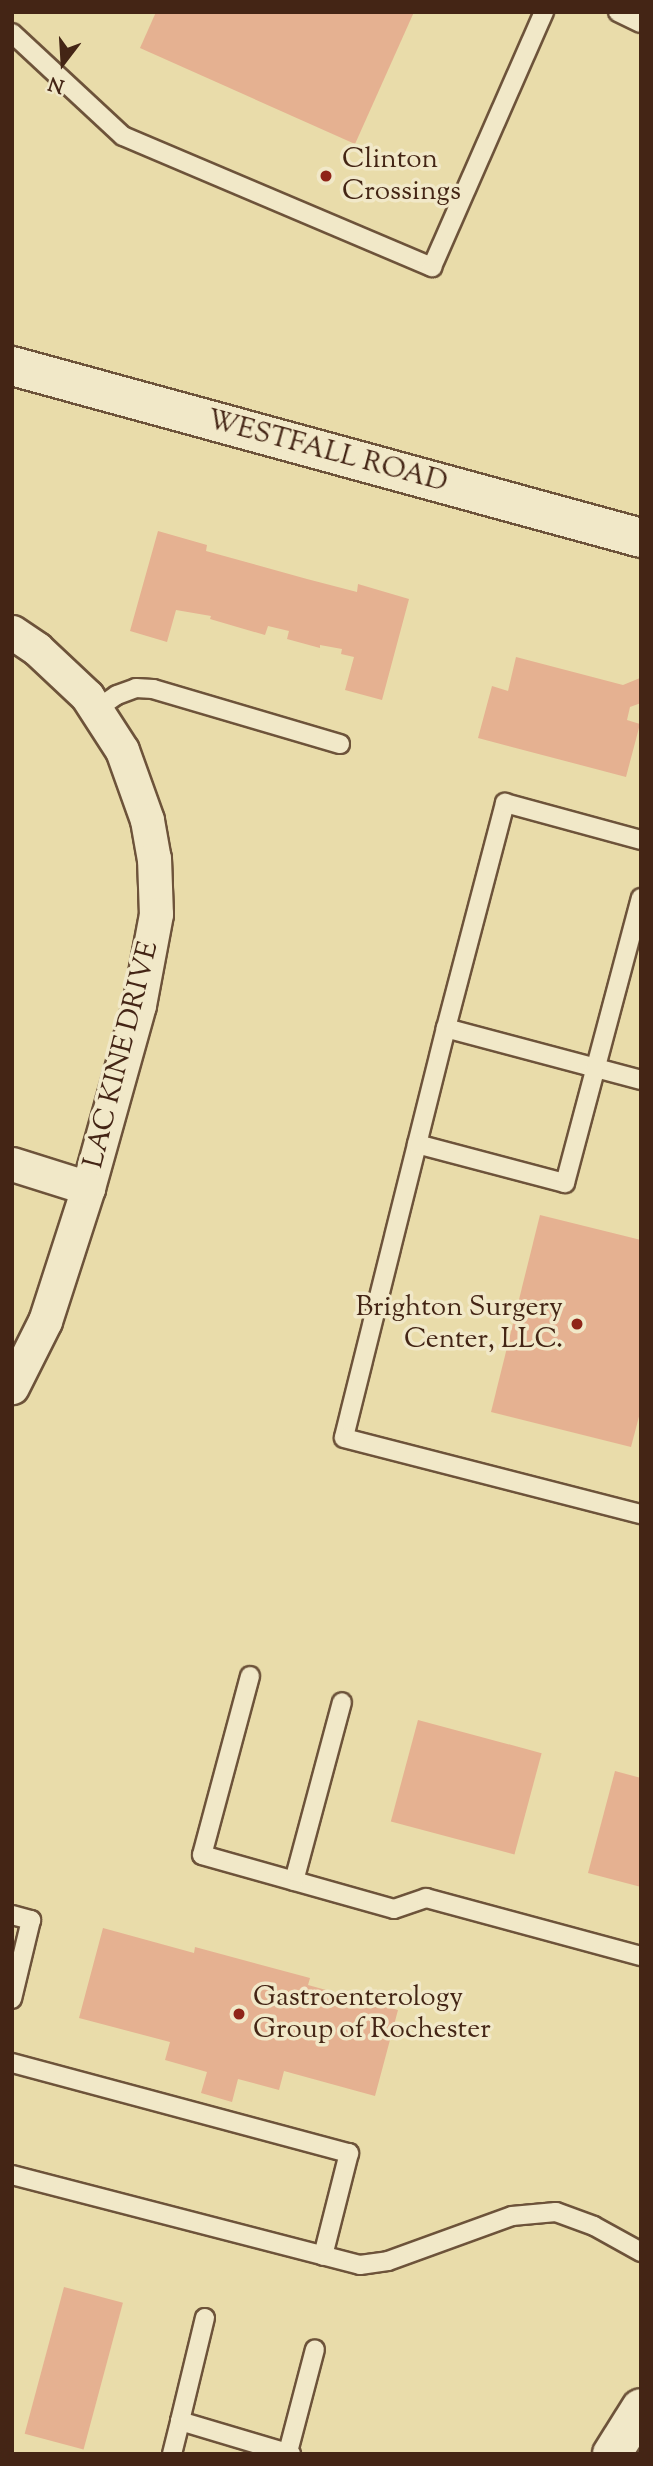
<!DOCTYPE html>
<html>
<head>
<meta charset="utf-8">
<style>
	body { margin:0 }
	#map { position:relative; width:653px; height:2466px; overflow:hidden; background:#e9dcaa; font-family:"Sorts Mill Goudy",serif }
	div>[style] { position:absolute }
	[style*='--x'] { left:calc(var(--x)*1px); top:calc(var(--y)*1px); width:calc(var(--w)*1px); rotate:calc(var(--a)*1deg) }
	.building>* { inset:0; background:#e5b191; transform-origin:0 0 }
	.roads { filter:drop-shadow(2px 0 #6d533a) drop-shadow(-2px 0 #6d533a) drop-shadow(0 2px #6d533a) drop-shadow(0 -2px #6d533a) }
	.lane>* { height:18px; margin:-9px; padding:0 9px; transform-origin:9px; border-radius:9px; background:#f1e8c8 }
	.street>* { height:33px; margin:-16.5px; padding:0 16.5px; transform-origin:16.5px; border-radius:16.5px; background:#f1e8c8 }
	.secondary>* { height:38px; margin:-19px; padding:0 19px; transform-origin:19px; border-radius:19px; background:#f1e8c8 }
	.dots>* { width:19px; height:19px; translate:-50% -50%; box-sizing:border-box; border:4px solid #f1e8c8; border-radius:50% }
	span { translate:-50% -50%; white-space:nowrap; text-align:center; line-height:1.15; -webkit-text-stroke:7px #f1e8c8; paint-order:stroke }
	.poi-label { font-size:28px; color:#442515 }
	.left { translate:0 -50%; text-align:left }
	.right { translate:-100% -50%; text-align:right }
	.street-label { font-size:28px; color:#442515 }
	.frame { position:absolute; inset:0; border:14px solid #442515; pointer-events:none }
	.north { position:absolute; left:28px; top:28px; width:70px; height:70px; -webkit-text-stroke:5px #f1e8c8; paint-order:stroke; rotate:197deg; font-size:19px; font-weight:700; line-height:28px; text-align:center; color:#442515 }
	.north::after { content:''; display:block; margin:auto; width:24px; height:32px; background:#442515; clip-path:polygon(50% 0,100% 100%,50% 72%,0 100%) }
</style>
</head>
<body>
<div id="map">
	<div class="building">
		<i style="clip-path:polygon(156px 12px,414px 12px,355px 144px,140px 48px)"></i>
		<i style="clip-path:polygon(158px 531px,207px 545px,206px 551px,307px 579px,357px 592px,358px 584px,409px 599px,382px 700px,345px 690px,354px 657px,341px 654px,342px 649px,320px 645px,320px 648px,287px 639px,289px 631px,268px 626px,265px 635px,210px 619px,211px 616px,176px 610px,167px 642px,130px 631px)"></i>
		<i style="clip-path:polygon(516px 657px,623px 685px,640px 678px,641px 703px,630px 707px,627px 720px,640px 724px,626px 777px,478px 738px,492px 686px,508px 691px)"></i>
		<i style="clip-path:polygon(540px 1215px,641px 1240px,641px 1409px,631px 1447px,491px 1412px)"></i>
		<i style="left:418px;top:1720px;width:128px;height:105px;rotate:15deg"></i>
		<i style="clip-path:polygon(615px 1771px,641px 1778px,641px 1887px,588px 1873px)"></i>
		<i style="clip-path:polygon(103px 1928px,194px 1953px,195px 1947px,310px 1978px,308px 1985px,398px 2010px,375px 2096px,284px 2071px,279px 2090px,238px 2079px,232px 2102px,201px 2093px,207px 2072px,165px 2060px,170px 2042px,79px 2018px)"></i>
		<i style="left:64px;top:2287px;width:61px;height:152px;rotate:15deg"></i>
	</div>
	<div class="roads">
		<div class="lane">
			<i style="--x:618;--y:12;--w:25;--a:26"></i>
			<i style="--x:12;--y:33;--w:151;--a:42.9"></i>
			<i style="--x:123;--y:136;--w:336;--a:23"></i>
			<i style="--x:432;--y:267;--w:279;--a:-66.3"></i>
			<i style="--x:97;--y:709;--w:24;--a:-35"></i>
			<i style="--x:117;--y:695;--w:20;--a:-20"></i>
			<i style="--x:136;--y:688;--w:17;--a:3"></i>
			<i style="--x:153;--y:689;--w:195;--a:16.4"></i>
			<i style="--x:446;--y:1028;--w:233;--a:-75.3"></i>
			<i style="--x:505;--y:803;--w:141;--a:15.2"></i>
			<i style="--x:641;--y:1080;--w:202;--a:-165.1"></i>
			<i style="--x:446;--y:1028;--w:422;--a:104"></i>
			<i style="--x:344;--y:1438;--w:307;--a:14.4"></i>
			<i style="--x:417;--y:1144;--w:153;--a:14.8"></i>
			<i style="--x:565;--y:1183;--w:295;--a:-75.1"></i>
			<i style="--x:250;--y:1676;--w:185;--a:105"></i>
			<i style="--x:202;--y:1855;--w:199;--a:15.7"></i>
			<i style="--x:394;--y:1909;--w:34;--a:-19"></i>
			<i style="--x:426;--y:1898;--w:223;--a:15.1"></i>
			<i style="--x:294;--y:1881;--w:185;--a:-75"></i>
			<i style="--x:12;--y:1915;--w:20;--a:15"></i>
			<i style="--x:31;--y:1920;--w:81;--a:103.5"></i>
			<i style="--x:12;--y:2063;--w:349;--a:15"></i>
			<i style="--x:349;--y:2153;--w:106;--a:104.2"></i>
			<i style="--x:12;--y:2175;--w:359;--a:14.5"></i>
			<i style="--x:360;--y:2265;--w:28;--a:-8"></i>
			<i style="--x:388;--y:2261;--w:132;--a:-19.9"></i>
			<i style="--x:512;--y:2216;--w:44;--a:-5.2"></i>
			<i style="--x:556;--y:2212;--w:40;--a:20.2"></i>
			<i style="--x:594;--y:2226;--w:54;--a:29"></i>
			<i style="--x:180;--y:2421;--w:106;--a:-76.4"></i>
			<i style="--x:288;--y:2452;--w:106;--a:-75.3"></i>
			<i style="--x:172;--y:2454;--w:34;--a:-76"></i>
			<i style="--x:180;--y:2421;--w:116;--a:16.6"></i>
		</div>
		<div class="street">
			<i style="--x:12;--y:632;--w:30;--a:34"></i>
			<i style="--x:37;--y:649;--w:69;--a:43.2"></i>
			<i style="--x:87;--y:696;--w:64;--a:57.1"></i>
			<i style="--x:122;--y:750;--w:74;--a:70.3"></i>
			<i style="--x:147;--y:820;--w:39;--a:80"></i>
			<i style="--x:154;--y:858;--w:56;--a:88"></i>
			<i style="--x:156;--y:914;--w:93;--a:100.6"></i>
			<i style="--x:139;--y:1005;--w:190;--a:105.6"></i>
			<i style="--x:88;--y:1188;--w:140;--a:107.9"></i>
			<i style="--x:45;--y:1321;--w:74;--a:116.6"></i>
			<i style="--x:12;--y:1164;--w:80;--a:17.5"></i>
		</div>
		<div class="secondary">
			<i style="--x:12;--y:366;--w:652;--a:15.29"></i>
			<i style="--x:612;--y:2454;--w:54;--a:-57.8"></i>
		</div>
	</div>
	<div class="dots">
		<i style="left:326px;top:176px;background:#8f2418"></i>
		<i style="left:577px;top:1324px;background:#8f2418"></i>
		<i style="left:239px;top:2014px;background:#8f2418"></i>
	</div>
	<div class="poi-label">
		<span class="left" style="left:342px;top:176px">Clinton<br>Crossings</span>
		<span class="right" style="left:563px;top:1324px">Brighton Surgery<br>Center, LLC.</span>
		<span class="left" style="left:253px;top:2014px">Gastroenterology<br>Group of Rochester</span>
	</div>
	<div class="street-label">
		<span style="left:327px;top:452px;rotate:15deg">WESTFALL ROAD</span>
		<span style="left:122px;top:1055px;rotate:-76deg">LAC KINE DRIVE</span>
	</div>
	<div class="frame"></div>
	<div class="north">N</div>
</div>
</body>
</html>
